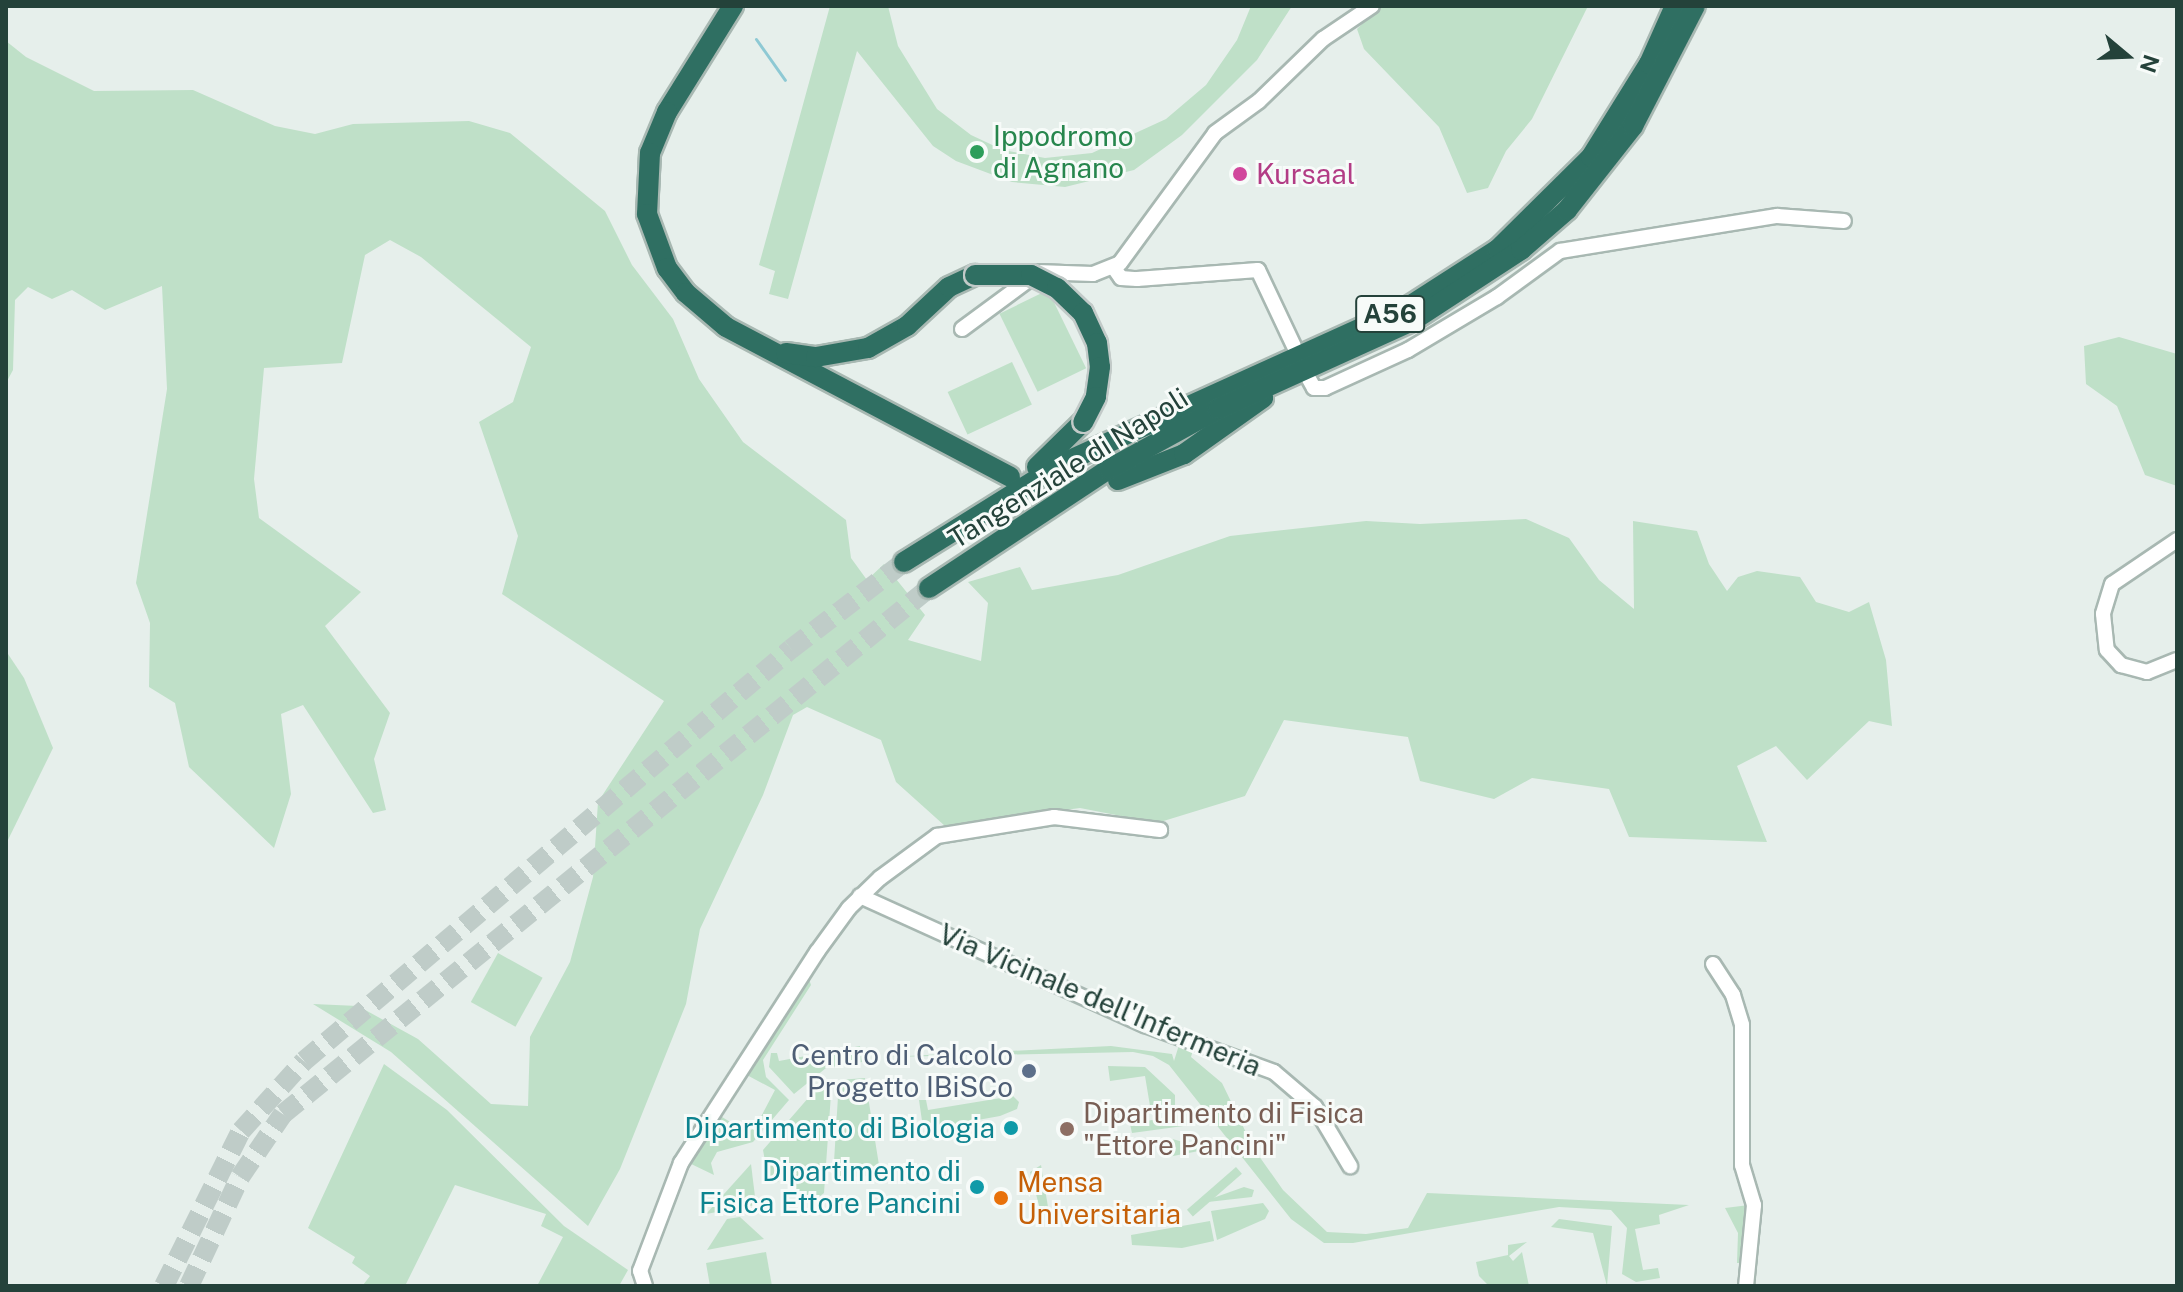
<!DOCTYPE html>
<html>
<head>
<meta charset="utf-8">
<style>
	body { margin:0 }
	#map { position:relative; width:2183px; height:1292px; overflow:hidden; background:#e6efeb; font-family:"Public Sans",sans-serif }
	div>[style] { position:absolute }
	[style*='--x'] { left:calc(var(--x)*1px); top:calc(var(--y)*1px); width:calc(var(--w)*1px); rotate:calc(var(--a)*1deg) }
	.green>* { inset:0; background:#bfe0c8; transform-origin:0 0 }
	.stream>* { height:3px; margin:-1.5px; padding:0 1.5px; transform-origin:1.5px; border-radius:1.5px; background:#8ec9d4 }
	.highway-tunnel>* { height:20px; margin-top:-10px; transform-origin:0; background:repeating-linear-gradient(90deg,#bfccc8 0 20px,transparent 0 30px) }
	.roads { filter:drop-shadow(2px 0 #a8b8b2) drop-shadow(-2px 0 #a8b8b2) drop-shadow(0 2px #a8b8b2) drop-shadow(0 -2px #a8b8b2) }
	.minor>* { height:14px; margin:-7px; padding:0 7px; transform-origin:7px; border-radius:7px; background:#fff }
	.highway>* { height:20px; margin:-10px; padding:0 10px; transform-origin:10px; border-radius:10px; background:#2f6f62 }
	.bridges { filter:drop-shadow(2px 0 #c2cac8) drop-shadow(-2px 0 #c2cac8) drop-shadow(0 2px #c2cac8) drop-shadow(0 -2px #c2cac8) }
	.highway-bridge>* { height:20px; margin:-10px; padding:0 10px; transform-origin:10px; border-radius:10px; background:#2f6f62 }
	.dots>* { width:22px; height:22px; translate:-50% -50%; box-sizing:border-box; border:4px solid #f7fbf9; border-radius:50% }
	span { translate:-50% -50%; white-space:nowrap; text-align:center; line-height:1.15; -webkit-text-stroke:6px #f7fbf9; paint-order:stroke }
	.shield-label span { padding:2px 6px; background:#f7fbf9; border:2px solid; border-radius:6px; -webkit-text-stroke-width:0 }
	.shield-label { font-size:26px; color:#24423a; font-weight:700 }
	.leisure-label { font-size:28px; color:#27864d }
	.left { translate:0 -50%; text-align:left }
	.hotel-label { font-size:28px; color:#b23c85 }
	.street-label { font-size:28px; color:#24423a }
	.service-label { font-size:28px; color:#4e5e75 }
	.right { translate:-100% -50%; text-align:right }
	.education-label { font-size:28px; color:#785e54 }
	.culture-label { font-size:28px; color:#0d838f }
	.food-label { font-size:28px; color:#c56008 }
	.frame { position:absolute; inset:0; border:8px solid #24423a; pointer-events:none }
	.north { position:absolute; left:2087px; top:16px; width:80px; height:80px; -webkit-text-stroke:6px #f7fbf9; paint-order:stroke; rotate:109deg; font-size:22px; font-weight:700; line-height:32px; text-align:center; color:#24423a }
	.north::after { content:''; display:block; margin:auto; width:28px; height:36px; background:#24423a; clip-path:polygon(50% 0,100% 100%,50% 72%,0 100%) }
</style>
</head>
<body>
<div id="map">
	<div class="green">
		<i style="clip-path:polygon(830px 6px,888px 6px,898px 46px,937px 109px,971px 135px,1003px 150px,1045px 158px,1092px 153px,1166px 119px,1206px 85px,1237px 40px,1251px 6px,1292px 6px,1257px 60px,1182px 135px,1134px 170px,1065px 187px,1012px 182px,956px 161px,933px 146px,857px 51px,788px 299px,769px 294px,775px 271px,759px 265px)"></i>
		<i style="clip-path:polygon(1380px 6px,1588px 6px,1532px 119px,1506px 151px,1488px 188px,1467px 193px,1439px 127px,1364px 49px,1357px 29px)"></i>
		<i style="clip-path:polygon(6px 41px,26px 57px,94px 91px,193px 90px,275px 126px,315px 134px,353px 124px,469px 121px,510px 133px,605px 211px,632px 265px,673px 319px,699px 379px,743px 442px,846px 520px,851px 558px,867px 580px,884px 564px,925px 615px,908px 640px,981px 661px,988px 603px,968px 582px,1020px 567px,1032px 590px,1118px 575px,1230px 536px,1366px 521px,1420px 524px,1526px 519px,1569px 538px,1599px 580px,1634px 609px,1633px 521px,1697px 531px,1709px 564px,1727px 591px,1738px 577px,1757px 571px,1800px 577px,1816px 602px,1849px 612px,1869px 602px,1886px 660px,1892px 726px,1869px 721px,1807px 780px,1776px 746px,1737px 766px,1767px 842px,1629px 837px,1609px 789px,1532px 778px,1494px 799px,1420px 781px,1408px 737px,1284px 720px,1245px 796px,1157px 823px,1080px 808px,945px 826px,896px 782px,881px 740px,807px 707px,793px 715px,763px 795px,700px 929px,686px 1004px,620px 1169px,588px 1226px,391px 1052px,313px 1004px,358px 1006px,418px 1039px,491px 1104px,528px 1106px,530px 1037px,570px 962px,593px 877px,598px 802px,664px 701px,502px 594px,518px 536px,479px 422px,513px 402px,531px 347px,421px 257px,390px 240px,365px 255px,342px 363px,264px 368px,254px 479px,259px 518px,361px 592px,325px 626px,390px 713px,374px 759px,386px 810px,373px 813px,303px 705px,281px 714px,291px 794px,274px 848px,189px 767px,175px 703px,149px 687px,150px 623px,136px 583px,167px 389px,162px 286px,105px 310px,72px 290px,52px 299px,28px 287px,15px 300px,13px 370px,6px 383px)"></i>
		<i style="left:1048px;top:290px;width:87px;height:54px;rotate:64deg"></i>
		<i style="clip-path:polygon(2119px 337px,2177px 354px,2177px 486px,2145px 475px,2117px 406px,2086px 384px,2084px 346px)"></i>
		<i style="left:1012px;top:362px;width:47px;height:71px;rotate:65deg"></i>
		<i style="clip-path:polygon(6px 651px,24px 678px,53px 748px,6px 844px)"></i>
		<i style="left:498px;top:953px;width:51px;height:56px;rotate:29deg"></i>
		<i style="clip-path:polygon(808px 976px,811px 985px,763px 1060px,766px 1077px,789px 1100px,753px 1142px,717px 1152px,711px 1163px,714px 1175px,687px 1162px,717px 1114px,747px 1132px,755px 1128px,775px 1090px,745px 1074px)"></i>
		<i style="clip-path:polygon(1179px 1045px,1193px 1050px,1191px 1057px,1222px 1083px,1254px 1149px,1283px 1190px,1327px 1232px,1366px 1234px,1408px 1228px,1427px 1193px,1689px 1205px,1659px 1215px,1660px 1224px,1635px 1229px,1643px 1270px,1658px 1268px,1660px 1278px,1636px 1282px,1622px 1274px,1627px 1228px,1611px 1210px,1559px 1207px,1353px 1243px,1324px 1243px,1291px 1219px,1169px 1065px,1153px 1056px,1133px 1052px,887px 1057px,1111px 1046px,1172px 1054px,1174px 1061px)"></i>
		<i style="clip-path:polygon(860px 1046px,862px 1062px,826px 1068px,794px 1094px,769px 1067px,771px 1053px,777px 1053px,779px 1061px)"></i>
		<i style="clip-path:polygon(384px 1064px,447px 1110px,564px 1226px,628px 1270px,619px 1286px,537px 1286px,563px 1237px,541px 1226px,546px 1214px,455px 1185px,405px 1286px,363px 1285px,370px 1276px,352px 1263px,355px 1257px,308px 1228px)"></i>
		<i style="clip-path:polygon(1108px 1066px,1145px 1067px,1175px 1095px,1175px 1106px,1150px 1106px,1145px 1076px,1110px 1081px)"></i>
		<i style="clip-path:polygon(865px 1078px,879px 1165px,867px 1168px,870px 1176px,833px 1178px,839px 1080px)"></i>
		<i style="clip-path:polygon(832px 1080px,824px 1193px,810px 1204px,787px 1191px,797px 1173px,787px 1167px,778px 1182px,769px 1183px,763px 1150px,816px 1089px)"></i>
		<i style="clip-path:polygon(1013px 1096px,1019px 1102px,1017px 1109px,1000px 1116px,928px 1129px,922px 1121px,919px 1100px,926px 1100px,928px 1110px)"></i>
		<i style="clip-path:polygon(1191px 1113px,1196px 1120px,1191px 1125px,1132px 1133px,1130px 1124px)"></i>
		<i style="clip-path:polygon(1165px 1137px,1209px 1149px,1168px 1157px)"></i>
		<i style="clip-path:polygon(751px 1164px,756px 1205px,706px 1214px)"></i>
		<i style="clip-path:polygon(1041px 1165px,1048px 1207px,1040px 1209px,1030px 1172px)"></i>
		<i style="left:1236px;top:1167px;width:9px;height:65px;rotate:49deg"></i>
		<i style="clip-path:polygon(1244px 1187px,1254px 1190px,1252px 1197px,1199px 1203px)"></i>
		<i style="clip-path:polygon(1263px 1203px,1269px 1211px,1265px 1219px,1217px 1240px,1211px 1211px)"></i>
		<i style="clip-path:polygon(1749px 1205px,1743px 1263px,1737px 1263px,1738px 1233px,1725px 1208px)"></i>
		<i style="clip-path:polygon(740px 1217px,764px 1239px,707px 1250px,727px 1219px)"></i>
		<i style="clip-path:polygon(1559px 1219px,1612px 1226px,1607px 1286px,1593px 1233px,1551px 1227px)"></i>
		<i style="clip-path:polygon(1210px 1221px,1214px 1241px,1182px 1248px,1132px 1245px,1131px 1235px)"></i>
		<i style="clip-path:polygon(1527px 1242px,1509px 1256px,1513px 1261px,1522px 1252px,1529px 1286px,1489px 1286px,1479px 1276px,1476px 1262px,1508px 1255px,1508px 1245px)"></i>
		<i style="clip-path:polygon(766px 1252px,772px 1286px,710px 1286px,706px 1263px)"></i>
	</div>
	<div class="stream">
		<i style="--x:756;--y:39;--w:50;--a:54.7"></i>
	</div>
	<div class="highway-tunnel">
		<i style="--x:1021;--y:480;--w:35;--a:10"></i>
		<i style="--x:1055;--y:486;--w:38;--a:-5"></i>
		<i style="--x:164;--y:1286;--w:173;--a:-63.6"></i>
		<i style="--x:241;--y:1131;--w:94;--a:-48"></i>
		<i style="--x:304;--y:1061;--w:638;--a:-40.23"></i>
		<i style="--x:791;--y:649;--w:143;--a:-37.6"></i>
		<i style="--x:189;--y:1286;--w:120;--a:-64.9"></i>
		<i style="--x:240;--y:1177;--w:76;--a:-55.7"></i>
		<i style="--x:283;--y:1114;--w:833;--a:-39.15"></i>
	</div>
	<div class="roads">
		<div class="minor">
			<i style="--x:1114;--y:268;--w:12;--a:55"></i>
			<i style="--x:1121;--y:278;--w:16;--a:4"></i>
			<i style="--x:1137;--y:279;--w:121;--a:-4.3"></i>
			<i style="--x:1258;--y:270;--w:84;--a:64.7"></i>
			<i style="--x:1037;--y:272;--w:56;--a:2"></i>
			<i style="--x:1093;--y:274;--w:29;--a:-22"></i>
			<i style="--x:1120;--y:263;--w:161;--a:-53.8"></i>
			<i style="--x:1215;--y:133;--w:54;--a:-36"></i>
			<i style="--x:1259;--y:101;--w:89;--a:-44.1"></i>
			<i style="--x:1323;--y:39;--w:59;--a:-34"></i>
			<i style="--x:962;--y:329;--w:81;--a:-36.4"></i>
			<i style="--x:1309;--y:379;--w:10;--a:61"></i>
			<i style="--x:1314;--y:388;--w:11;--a:0"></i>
			<i style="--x:1325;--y:388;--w:91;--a:-24.6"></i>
			<i style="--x:1408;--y:350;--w:104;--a:-30.8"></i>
			<i style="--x:1497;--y:297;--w:78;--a:-36.1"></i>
			<i style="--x:1560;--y:251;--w:220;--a:-9.2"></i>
			<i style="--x:1777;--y:216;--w:67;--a:4.3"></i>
			<i style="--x:2177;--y:540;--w:78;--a:145.9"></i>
			<i style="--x:2112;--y:584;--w:31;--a:107"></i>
			<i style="--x:2103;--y:614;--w:36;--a:84"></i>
			<i style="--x:2107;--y:650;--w:21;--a:47"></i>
			<i style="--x:2121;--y:665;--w:27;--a:15"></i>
			<i style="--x:2147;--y:672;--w:32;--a:-22"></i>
			<i style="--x:860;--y:896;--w:313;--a:24.4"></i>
			<i style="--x:1145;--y:1025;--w:137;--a:20"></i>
			<i style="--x:1274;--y:1072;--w:54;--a:40.5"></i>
			<i style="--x:1315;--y:1107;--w:69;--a:59.3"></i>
			<i style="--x:1713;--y:964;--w:37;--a:57"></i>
			<i style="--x:1733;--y:995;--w:31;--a:73"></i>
			<i style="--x:1742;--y:1025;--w:140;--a:90"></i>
			<i style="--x:1742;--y:1165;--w:42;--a:73.3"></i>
			<i style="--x:1754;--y:1205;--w:81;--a:95.6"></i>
			<i style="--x:645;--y:1286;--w:16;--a:-108"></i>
			<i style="--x:640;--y:1271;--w:116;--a:-69.2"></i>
			<i style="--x:681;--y:1163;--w:251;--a:-57.2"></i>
			<i style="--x:817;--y:952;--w:54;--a:-54"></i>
			<i style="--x:849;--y:908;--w:43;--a:-44.1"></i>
			<i style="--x:880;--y:878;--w:71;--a:-36.4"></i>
			<i style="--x:937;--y:836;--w:119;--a:-9.2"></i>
			<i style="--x:1054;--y:817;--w:107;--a:7"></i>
		</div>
		<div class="highway">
			<i style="--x:733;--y:6;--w:125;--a:121.9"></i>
			<i style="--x:667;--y:112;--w:44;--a:112.5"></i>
			<i style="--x:650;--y:153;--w:61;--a:92.8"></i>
			<i style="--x:647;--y:214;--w:58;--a:69.7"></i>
			<i style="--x:667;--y:268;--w:31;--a:53"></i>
			<i style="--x:686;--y:293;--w:52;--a:40.4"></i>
			<i style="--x:726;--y:327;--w:321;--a:27.8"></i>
			<i style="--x:786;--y:353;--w:30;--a:8"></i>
			<i style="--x:816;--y:357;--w:53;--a:-9.8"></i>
			<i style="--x:868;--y:348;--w:45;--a:-29.4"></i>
			<i style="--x:907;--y:326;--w:57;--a:-42.9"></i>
			<i style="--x:949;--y:287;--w:29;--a:-25"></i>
			<i style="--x:1037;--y:467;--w:64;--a:-44.4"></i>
			<i style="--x:1118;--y:480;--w:71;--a:-21.5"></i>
			<i style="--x:1184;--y:454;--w:97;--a:-35.3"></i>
			<i style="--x:904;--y:562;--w:185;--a:-32"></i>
			<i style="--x:1061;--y:464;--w:384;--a:-24.4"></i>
			<i style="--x:1411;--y:305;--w:103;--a:-32.8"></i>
			<i style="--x:1498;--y:249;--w:131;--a:-44.7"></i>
			<i style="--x:1591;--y:157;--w:110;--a:-58.1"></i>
			<i style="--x:1649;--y:64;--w:64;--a:-65.9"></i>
			<i style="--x:929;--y:588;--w:216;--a:-33.5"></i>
			<i style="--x:1109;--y:469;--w:124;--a:-28.8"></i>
			<i style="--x:1218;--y:409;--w:215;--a:-24.4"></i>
			<i style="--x:1414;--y:320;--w:128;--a:-33.2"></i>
			<i style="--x:1521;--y:250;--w:61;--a:-41"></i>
			<i style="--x:1567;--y:210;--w:107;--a:-51.8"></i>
			<i style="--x:1633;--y:126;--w:135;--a:-62.7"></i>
		</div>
	</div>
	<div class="bridges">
		<div class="highway-bridge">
			<i style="--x:975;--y:275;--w:56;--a:0"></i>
			<i style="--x:1031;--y:275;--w:29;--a:27"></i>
			<i style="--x:1057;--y:288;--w:36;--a:44"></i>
			<i style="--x:1083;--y:313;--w:33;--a:65"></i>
			<i style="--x:1097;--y:343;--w:24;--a:83"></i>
			<i style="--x:1100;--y:367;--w:30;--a:98"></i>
			<i style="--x:1096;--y:397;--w:28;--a:117"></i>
		</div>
	</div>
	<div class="dots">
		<i style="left:977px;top:152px;background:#2e9e5b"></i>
		<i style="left:1240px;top:174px;background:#d1479c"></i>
		<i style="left:1029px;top:1071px;background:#5c6f8a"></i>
		<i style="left:1011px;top:1128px;background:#0f9aa8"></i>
		<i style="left:1067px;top:1129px;background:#8d6e63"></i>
		<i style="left:977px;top:1187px;background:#0f9aa8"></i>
		<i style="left:1001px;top:1198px;background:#e8710a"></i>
	</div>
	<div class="shield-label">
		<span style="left:1390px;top:314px">A56</span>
	</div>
	<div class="leisure-label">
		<span class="left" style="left:993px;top:152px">Ippodromo<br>di Agnano</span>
	</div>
	<div class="hotel-label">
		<span class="left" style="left:1256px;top:174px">Kursaal</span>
	</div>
	<div class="street-label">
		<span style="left:1068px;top:468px;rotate:-32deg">Tangenziale di Napoli</span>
		<span style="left:1100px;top:1000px;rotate:23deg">Via Vicinale dell'Infermeria</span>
	</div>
	<div class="service-label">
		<span class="right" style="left:1013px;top:1071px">Centro di Calcolo<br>Progetto IBiSCo</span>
	</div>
	<div class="education-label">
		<span class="left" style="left:1083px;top:1129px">Dipartimento di Fisica<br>"Ettore Pancini"</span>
	</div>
	<div class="culture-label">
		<span class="right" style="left:995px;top:1128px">Dipartimento di Biologia</span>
		<span class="right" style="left:961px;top:1187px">Dipartimento di<br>Fisica Ettore Pancini</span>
	</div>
	<div class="food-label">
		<span class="left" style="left:1017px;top:1198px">Mensa<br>Universitaria</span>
	</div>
	<div class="frame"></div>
	<div class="north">N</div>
</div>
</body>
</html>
